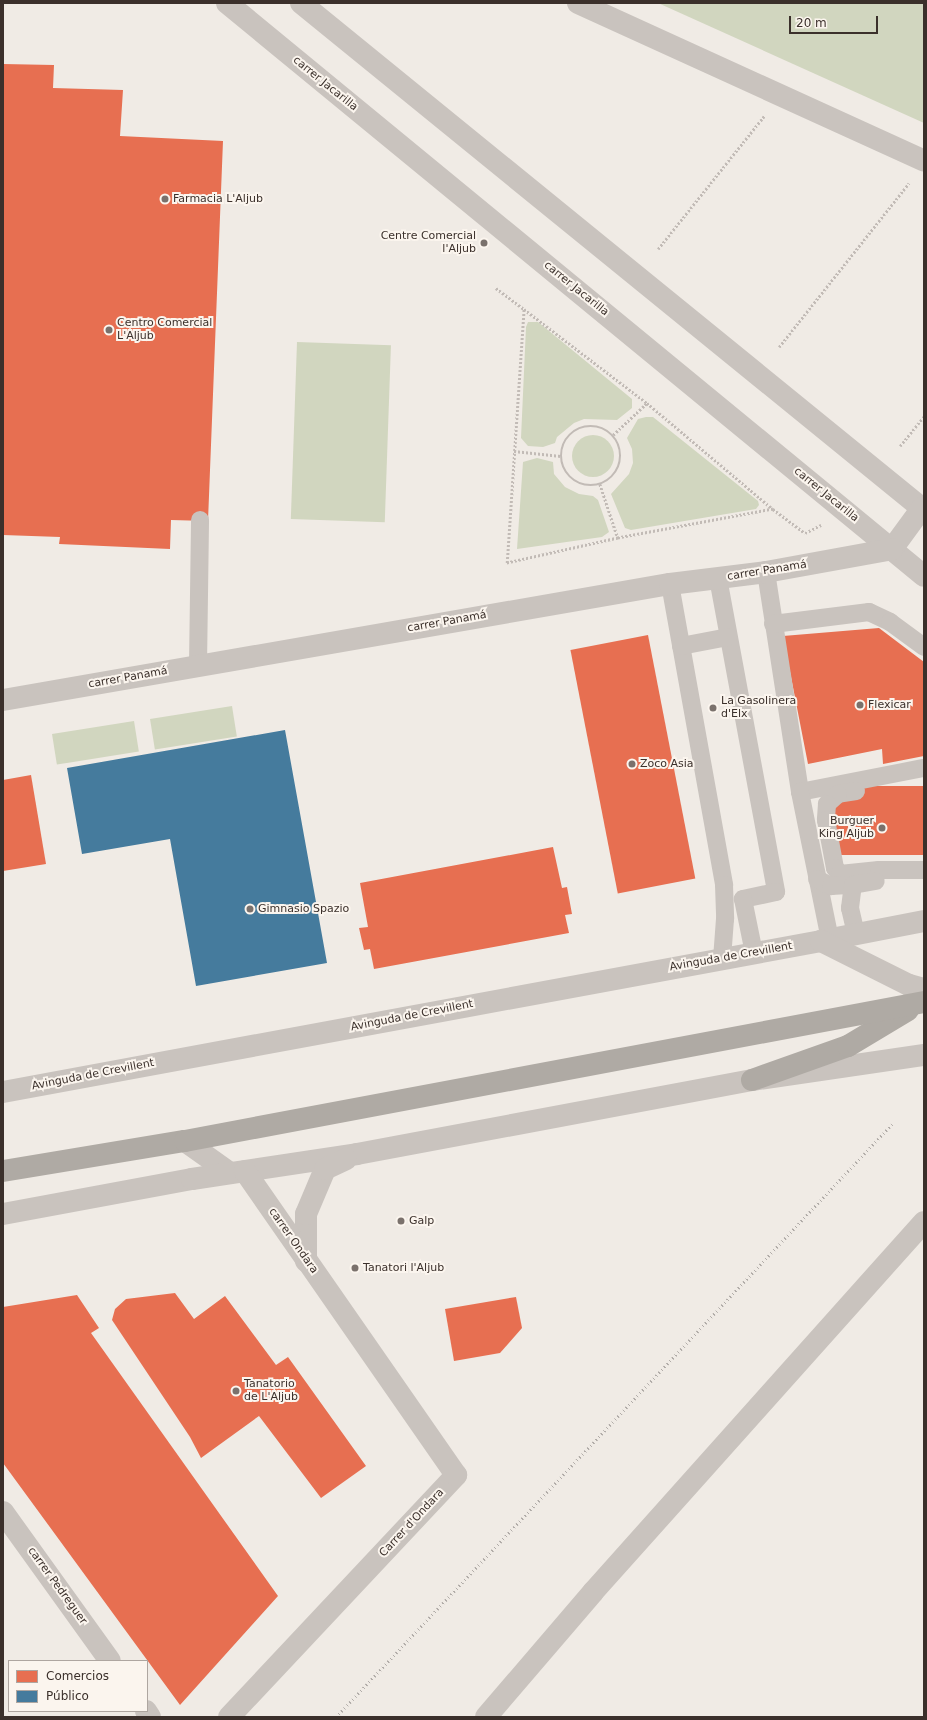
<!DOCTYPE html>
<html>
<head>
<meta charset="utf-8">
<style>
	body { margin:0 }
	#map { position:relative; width:927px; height:1720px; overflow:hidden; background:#f0ebe5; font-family:"DejaVu Sans",sans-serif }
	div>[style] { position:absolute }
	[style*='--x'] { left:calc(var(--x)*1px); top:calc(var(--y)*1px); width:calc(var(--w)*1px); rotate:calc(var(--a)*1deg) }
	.green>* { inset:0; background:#d1d6bf; transform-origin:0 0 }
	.round { border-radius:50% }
	.shops>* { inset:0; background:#e76f51; transform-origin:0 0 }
	.public>* { inset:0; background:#457b9d }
	.path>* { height:2.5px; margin-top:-1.25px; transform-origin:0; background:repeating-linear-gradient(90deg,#c2bbb6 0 2px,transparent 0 4px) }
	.path>.ring { margin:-1.25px; padding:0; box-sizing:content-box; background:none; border:2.5px solid #c2bbb6; border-radius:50% }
	.lane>* { height:18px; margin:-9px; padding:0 9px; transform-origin:9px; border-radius:9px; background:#c9c3be }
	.street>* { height:22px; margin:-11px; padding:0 11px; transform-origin:11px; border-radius:11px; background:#c9c3be }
	.highway>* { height:22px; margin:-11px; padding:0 11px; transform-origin:11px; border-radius:11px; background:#afaaa4 }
	.rail>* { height:3px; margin-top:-1.5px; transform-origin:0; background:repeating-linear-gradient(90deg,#b1aca8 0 1px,transparent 0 4px) }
	.dots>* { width:11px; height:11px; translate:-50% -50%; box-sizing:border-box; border:2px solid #fbf5ee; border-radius:50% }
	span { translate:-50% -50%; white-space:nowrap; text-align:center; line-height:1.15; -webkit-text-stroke:4px #fbf5ee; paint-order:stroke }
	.street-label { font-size:11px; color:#3b302b }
	.poi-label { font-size:11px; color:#3b302b }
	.left { translate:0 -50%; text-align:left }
	.right { translate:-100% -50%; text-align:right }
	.frame { position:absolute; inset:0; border:4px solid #3b302b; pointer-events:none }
	.legend { position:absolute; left:8px; top:1660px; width:140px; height:52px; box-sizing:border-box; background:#fbf5ee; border:1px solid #aea6a0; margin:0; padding:5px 7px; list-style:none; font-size:12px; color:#3b302b }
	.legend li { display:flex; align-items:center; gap:8px; height:20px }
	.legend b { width:20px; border:1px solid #aea6a0 }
	.scale { position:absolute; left:789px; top:16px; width:89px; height:18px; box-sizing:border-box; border:2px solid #3b302b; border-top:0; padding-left:5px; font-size:12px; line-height:14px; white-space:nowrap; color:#3b302b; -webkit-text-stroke:3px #fbf5ee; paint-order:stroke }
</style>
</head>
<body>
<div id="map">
	<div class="green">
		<i style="clip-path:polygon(658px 3px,924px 3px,924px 123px)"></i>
		<i style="clip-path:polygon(528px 322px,538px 322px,632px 399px,632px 408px,617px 420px,584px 419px,574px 423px,557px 437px,555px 443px,543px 447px,528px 446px,521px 438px,526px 327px)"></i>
		<i style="left:297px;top:342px;width:94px;height:177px;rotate:2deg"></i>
		<i style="clip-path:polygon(646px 417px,653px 417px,758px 501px,759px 505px,756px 509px,631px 530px,625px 528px,611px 494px,629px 474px,633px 463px,632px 449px,627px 438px,638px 419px)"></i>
		<i class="round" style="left:572px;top:435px;width:42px;height:42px"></i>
		<i style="clip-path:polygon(537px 458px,553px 462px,554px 474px,565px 487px,579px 494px,593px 496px,598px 500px,609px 532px,602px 537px,517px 549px,523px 462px)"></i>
		<i style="left:232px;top:706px;width:31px;height:83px;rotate:81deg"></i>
		<i style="left:134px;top:721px;width:31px;height:83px;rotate:81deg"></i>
	</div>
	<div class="shops">
		<i style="clip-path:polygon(3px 64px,54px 65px,53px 88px,123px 90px,120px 136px,223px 141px,208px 521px,171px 520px,170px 549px,59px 544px,60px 537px,3px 535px)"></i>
		<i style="clip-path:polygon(879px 628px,924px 662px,924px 756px,883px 764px,882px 749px,808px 764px,783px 636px)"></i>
		<i style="left:648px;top:635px;width:248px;height:79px;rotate:79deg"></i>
		<i style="clip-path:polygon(31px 775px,46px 864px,3px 871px,3px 780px)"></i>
		<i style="left:924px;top:786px;width:69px;height:90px;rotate:90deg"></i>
		<i style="clip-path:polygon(553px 847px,562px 888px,567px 887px,572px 914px,565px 915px,569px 933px,374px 969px,370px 949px,364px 950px,359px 928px,368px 927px,360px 883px)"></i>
		<i style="clip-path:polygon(175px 1293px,194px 1319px,225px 1296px,276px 1365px,288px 1357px,366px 1466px,321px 1498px,259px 1416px,201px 1458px,190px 1437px,112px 1320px,115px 1309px,126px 1299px)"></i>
		<i style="clip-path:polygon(77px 1295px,99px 1328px,91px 1333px,278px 1596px,180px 1705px,3px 1463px,3px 1307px)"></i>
		<i style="clip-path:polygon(516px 1297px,522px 1328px,500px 1353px,454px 1361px,445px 1309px)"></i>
	</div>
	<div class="public">
		<i style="clip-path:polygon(285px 730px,327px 963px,196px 986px,170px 839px,82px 854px,67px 768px)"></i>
	</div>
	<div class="path">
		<i style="--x:658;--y:249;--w:170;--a:-51.4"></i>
		<i style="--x:496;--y:288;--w:35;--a:37"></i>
		<i style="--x:524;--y:309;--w:155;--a:37.4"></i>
		<i style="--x:647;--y:403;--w:165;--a:40.1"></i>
		<i style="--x:773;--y:509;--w:158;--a:169.4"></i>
		<i style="--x:618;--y:538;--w:114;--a:167.3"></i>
		<i style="--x:507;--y:563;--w:255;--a:-86.2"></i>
		<i style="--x:779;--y:347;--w:209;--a:-51.6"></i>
		<i class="ring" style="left:561px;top:426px;width:57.5px;height:57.5px"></i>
		<i style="--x:613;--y:435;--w:47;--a:-43.3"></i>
		<i style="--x:900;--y:446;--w:38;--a:-51"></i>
		<i style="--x:514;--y:451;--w:47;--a:6.1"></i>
		<i style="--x:600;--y:484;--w:57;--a:71.6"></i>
		<i style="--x:773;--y:509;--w:40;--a:37"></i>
		<i style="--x:805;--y:533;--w:18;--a:-27"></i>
	</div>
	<div class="lane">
		<i style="--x:766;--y:572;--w:223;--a:81.2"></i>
		<i style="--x:800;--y:792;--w:126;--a:-11"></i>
		<i style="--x:718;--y:578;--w:319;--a:79.5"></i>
		<i style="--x:776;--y:892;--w:34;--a:168"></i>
		<i style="--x:743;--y:899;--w:55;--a:78.5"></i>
		<i style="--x:670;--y:584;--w:306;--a:79.8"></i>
		<i style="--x:724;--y:885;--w:34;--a:88"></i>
		<i style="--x:725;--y:919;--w:40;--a:94.3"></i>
		<i style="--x:773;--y:624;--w:97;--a:-7.1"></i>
		<i style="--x:869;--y:612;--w:23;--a:25"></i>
		<i style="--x:890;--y:622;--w:42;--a:36.3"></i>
		<i style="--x:681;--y:646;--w:48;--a:-10.8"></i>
		<i style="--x:198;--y:666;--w:146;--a:-89.2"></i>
		<i style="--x:856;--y:791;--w:18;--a:171"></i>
		<i style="--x:838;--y:794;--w:15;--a:138"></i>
		<i style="--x:827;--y:804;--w:16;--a:94"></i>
		<i style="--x:826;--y:820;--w:49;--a:79.4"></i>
		<i style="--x:835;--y:868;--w:8;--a:50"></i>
		<i style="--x:840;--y:874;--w:39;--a:-6"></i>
		<i style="--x:879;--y:870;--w:45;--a:0"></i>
		<i style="--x:800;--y:792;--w:150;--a:78.5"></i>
		<i style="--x:817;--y:879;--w:16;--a:27"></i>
		<i style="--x:831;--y:886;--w:22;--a:-3"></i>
		<i style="--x:856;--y:934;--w:27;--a:-103"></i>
		<i style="--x:850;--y:908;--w:23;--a:-83"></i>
		<i style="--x:853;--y:885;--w:23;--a:-10"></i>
	</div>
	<div class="street">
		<i style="--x:227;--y:3;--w:902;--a:39.42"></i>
		<i style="--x:301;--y:3;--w:803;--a:39.14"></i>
		<i style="--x:578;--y:3;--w:380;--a:24.5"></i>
		<i style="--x:892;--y:549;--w:51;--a:-53.8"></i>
		<i style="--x:3;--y:700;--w:677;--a:-9.87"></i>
		<i style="--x:670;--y:584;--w:97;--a:-7.1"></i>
		<i style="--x:766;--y:572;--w:128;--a:-10.3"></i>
		<i style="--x:821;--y:941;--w:105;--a:-11"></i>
		<i style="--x:3;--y:1092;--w:832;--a:-10.46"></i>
		<i style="--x:821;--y:941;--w:98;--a:26.6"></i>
		<i style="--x:909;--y:985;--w:16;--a:15"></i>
		<i style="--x:185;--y:1141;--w:55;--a:35.4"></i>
		<i style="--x:3;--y:1214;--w:192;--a:-10.5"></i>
		<i style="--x:192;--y:1179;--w:167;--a:-8.6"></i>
		<i style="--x:357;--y:1154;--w:402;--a:-10.6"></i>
		<i style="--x:752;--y:1080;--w:174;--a:-8.3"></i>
		<i style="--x:306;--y:1261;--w:47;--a:-90"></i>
		<i style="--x:306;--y:1214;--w:49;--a:-67.1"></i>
		<i style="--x:325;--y:1169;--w:23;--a:-25"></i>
		<i style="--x:3;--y:1512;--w:183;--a:54.3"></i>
		<i style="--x:146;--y:1711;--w:7;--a:56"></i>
		<i style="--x:229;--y:1717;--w:332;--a:-46.8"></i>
		<i style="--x:456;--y:1475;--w:370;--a:-124.8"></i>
		<i style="--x:486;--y:1717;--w:165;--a:-49.4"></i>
		<i style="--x:593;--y:1592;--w:496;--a:-48.2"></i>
	</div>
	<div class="highway">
		<i style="--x:752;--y:1080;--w:102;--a:-19.5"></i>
		<i style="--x:848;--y:1046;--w:70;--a:-31"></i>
		<i style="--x:3;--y:1171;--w:184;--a:-9.4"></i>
		<i style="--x:185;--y:1141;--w:752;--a:-10.65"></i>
	</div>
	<div class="rail">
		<i style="--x:336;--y:1717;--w:813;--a:-46.84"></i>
	</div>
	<div class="dots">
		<i style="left:165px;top:199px;background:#7a716c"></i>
		<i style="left:484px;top:243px;background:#7a716c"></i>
		<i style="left:109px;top:330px;background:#7a716c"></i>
		<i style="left:860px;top:705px;background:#7a716c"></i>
		<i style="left:713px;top:708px;background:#7a716c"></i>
		<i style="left:632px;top:764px;background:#7a716c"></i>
		<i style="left:882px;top:828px;background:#7a716c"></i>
		<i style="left:250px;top:909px;background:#7a716c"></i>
		<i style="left:401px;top:1221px;background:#7a716c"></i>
		<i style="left:355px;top:1268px;background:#7a716c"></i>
		<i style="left:236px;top:1391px;background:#7a716c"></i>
	</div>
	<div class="street-label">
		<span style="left:325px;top:84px;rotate:39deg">carrer Jacarilla</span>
		<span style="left:576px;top:289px;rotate:39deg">carrer Jacarilla</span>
		<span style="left:826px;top:495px;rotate:39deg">carrer Jacarilla</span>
		<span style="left:767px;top:571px;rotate:-9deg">carrer Panamá</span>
		<span style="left:447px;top:622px;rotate:-10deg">carrer Panamá</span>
		<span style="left:128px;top:678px;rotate:-10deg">carrer Panamá</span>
		<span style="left:731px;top:957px;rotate:-10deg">Avinguda de Crevillent</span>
		<span style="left:412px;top:1016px;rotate:-11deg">Avinguda de Crevillent</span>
		<span style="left:93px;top:1075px;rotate:-11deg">Avinguda de Crevillent</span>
		<span style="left:293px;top:1241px;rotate:55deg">carrer Ondara</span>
		<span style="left:412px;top:1523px;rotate:-47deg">Carrer d'Ondara</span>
		<span style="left:57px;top:1586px;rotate:54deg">carrer Pedreguer</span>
	</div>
	<div class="poi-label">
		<span class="left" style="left:173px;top:199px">Farmacia L'Aljub</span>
		<span class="right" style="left:476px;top:243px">Centre Comercial<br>l'Aljub</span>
		<span class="left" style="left:117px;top:330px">Centro Comercial<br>L'Aljub</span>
		<span class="left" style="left:721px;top:708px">La Gasolinera<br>d'Elx</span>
		<span class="left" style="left:868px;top:705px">Flexicar</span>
		<span class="left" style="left:640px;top:764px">Zoco Asia</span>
		<span class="right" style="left:874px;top:828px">Burguer<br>King Aljub</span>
		<span class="left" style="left:258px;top:909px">Gimnasio Spazio</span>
		<span class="left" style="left:409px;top:1221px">Galp</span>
		<span class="left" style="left:363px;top:1268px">Tanatori l'Aljub</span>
		<span class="left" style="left:244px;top:1391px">Tanatorio<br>de L'Aljub</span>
	</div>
	<div class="frame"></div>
	<ul class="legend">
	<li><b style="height:11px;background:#e76f51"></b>Comercios</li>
	<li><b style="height:11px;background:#457b9d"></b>Público</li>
	</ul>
	<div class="scale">20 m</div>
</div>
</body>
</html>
